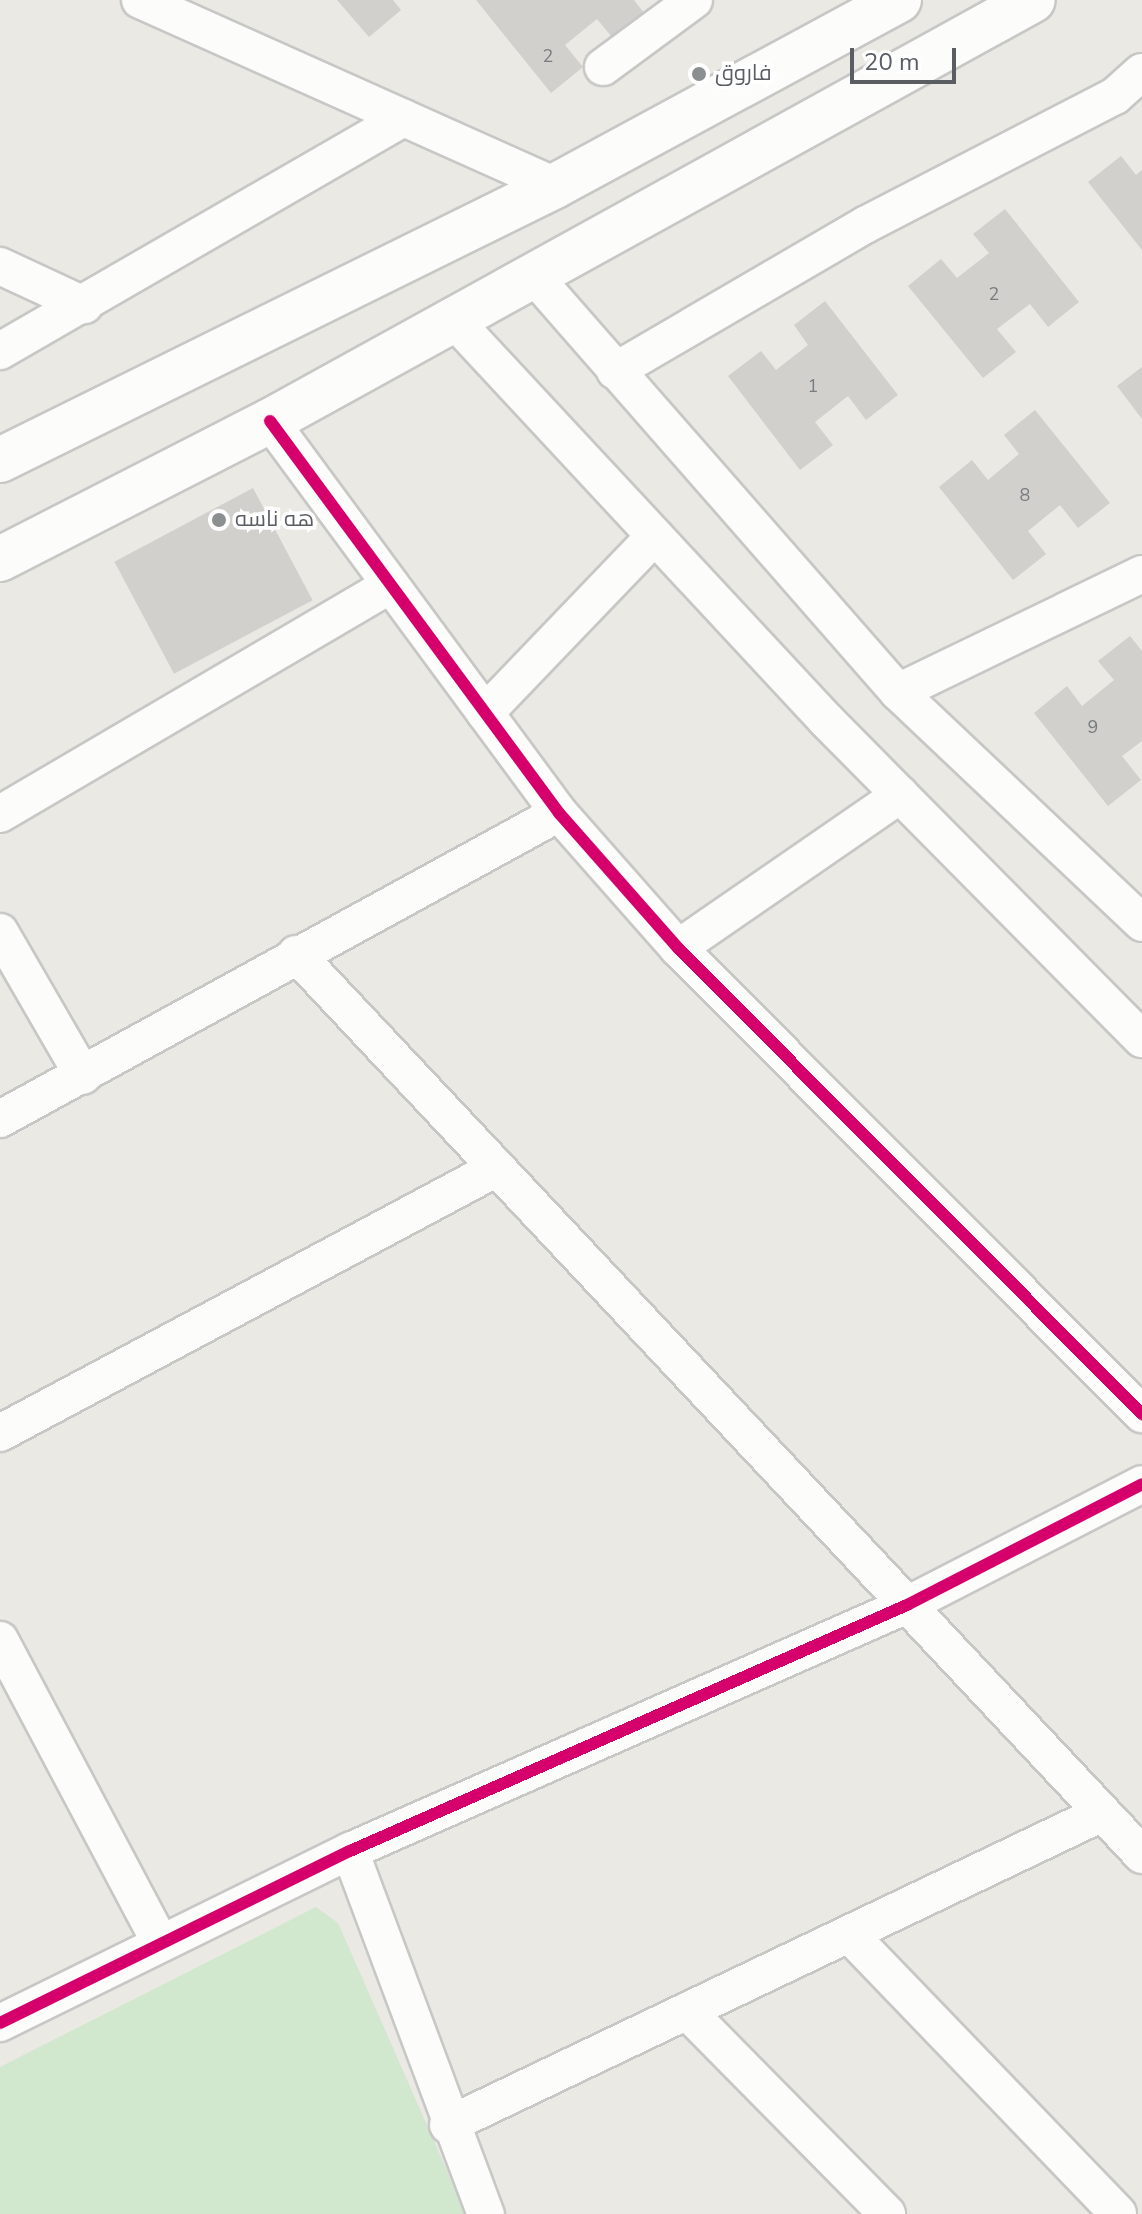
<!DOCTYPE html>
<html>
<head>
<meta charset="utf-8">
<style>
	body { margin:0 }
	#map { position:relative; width:1142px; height:2214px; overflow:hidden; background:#eae9e4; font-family:"Nunito Sans",Cairo,sans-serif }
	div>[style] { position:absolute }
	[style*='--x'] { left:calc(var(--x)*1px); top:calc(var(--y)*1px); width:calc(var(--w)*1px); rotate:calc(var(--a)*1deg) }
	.green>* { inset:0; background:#d1e7ce }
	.building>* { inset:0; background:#d1d0cd; transform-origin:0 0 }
	.roads { filter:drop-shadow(2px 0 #c7c7c6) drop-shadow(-2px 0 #c7c7c6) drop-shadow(0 2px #c7c7c6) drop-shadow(0 -2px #c7c7c6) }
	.minor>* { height:36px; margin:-18px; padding:0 18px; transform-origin:18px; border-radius:18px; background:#fcfcfb }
	.tertiary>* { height:44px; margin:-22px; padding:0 22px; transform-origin:22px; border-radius:22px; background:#fcfcfb }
	.cycleway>* { height:12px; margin:-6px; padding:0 6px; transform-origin:6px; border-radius:6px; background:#d6006c }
	.dots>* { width:22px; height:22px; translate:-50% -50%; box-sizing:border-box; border:4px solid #fff; border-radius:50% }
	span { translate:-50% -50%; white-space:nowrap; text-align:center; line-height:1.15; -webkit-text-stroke:7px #fff; paint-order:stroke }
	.number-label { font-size:18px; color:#797c7e }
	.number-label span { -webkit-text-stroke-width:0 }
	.poi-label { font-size:22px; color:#5a5e63 }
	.left { translate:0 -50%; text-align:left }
	.scale { position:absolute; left:850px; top:48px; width:106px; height:36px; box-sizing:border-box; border:4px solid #5a5e63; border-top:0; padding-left:10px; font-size:24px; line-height:28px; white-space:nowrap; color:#5a5e63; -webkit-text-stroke:6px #fff; paint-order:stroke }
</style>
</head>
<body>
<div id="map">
	<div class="green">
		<i style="clip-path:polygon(316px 1907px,338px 1923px,466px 2214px,0 2214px,0 2067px)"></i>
	</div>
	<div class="building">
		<i style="clip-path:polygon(337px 0,393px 0,401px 10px,369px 37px)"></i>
		<i style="clip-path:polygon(476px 0,634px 0,647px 17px,616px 42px,597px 19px,565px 45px,583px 67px,551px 93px)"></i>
		<i style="clip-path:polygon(1121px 156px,1136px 175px,1142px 170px,1142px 250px,1088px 182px)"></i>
		<i style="clip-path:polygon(1005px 209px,1079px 302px,1048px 327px,1030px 304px,997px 329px,1016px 352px,983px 378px,908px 286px,941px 259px,957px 278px,989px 253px,973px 234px)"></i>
		<i style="clip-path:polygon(825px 301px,898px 395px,866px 420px,848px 396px,815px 422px,833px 445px,800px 470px,728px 376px,761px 351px,776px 370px,808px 345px,794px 325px)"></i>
		<i style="clip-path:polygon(1142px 367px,1142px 419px,1117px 386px)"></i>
		<i style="clip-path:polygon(1035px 410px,1110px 503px,1078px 528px,1060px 505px,1028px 531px,1046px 554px,1013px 580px,939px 487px,972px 460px,988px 480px,1019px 454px,1004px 435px)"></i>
		<i style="left:253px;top:488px;width:127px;height:157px;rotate:62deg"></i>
		<i style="clip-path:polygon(1130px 636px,1142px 651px,1142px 741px,1122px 756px,1141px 780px,1108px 806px,1034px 713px,1067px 686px,1082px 706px,1114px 680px,1098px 661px)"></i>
	</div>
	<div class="roads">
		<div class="minor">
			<i style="--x:140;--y:0;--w:455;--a:24.1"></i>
			<i style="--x:603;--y:67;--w:113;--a:-36.4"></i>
			<i style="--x:0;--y:266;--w:93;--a:24.9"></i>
			<i style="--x:534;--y:276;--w:553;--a:48.81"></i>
			<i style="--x:898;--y:692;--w:336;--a:43.4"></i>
			<i style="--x:453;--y:319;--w:548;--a:47.07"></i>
			<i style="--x:826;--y:720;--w:449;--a:45.3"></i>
			<i style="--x:0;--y:351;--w:466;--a:-30"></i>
			<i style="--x:615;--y:371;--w:290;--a:-30.3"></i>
			<i style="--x:865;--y:225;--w:281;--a:-27.3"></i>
			<i style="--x:1115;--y:96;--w:36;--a:-42"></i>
			<i style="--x:270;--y:421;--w:487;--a:53.6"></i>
			<i style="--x:559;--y:813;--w:180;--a:48.6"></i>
			<i style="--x:678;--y:948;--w:658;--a:45.12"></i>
			<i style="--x:898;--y:692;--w:271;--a:-25.8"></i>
			<i style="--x:485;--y:713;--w:245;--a:-46.2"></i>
			<i style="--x:0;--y:814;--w:453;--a:-30.4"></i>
			<i style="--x:0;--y:932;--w:166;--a:60"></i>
			<i style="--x:678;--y:948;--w:270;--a:-34.6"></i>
			<i style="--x:296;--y:954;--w:1236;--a:46.8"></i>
			<i style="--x:0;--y:1119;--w:637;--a:-28.7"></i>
			<i style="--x:0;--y:1433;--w:563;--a:-28.07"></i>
			<i style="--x:0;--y:1640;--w:340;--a:62.1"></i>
			<i style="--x:350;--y:1851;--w:388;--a:69.5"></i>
			<i style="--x:849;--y:1934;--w:388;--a:46.1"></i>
			<i style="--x:687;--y:2011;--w:285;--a:45.4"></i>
			<i style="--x:0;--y:2023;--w:390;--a:-26.2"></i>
			<i style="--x:350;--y:1851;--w:609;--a:-23.83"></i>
			<i style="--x:907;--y:1605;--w:264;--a:-27.2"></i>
			<i style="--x:448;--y:2125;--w:725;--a:-25.5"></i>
		</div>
		<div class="tertiary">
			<i style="--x:0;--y:460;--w:619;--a:-26.28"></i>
			<i style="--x:555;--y:186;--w:391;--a:-28.4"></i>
			<i style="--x:0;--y:559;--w:303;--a:-27.1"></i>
			<i style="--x:270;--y:421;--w:871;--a:-28.89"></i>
		</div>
	</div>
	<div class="cycleway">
		<i style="--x:270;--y:421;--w:487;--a:53.6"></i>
		<i style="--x:559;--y:813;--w:180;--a:48.6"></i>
		<i style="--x:678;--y:948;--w:658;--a:45.12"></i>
		<i style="--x:0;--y:2023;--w:390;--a:-26.2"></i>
		<i style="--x:350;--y:1851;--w:609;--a:-23.83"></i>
		<i style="--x:907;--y:1605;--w:264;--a:-27.2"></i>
	</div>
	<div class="dots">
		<i style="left:699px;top:74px;background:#8c8f90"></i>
		<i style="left:219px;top:520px;background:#8c8f90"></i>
	</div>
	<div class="number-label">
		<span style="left:548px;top:56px">2</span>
		<span style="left:994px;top:294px">2</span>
		<span style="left:813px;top:386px">1</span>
		<span style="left:1025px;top:495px">8</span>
		<span style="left:1093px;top:727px">9</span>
	</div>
	<div class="poi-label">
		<span class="left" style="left:715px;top:74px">فاروق</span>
		<span class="left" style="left:235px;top:520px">هه ناسه</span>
	</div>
	<div class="scale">20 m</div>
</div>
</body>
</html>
